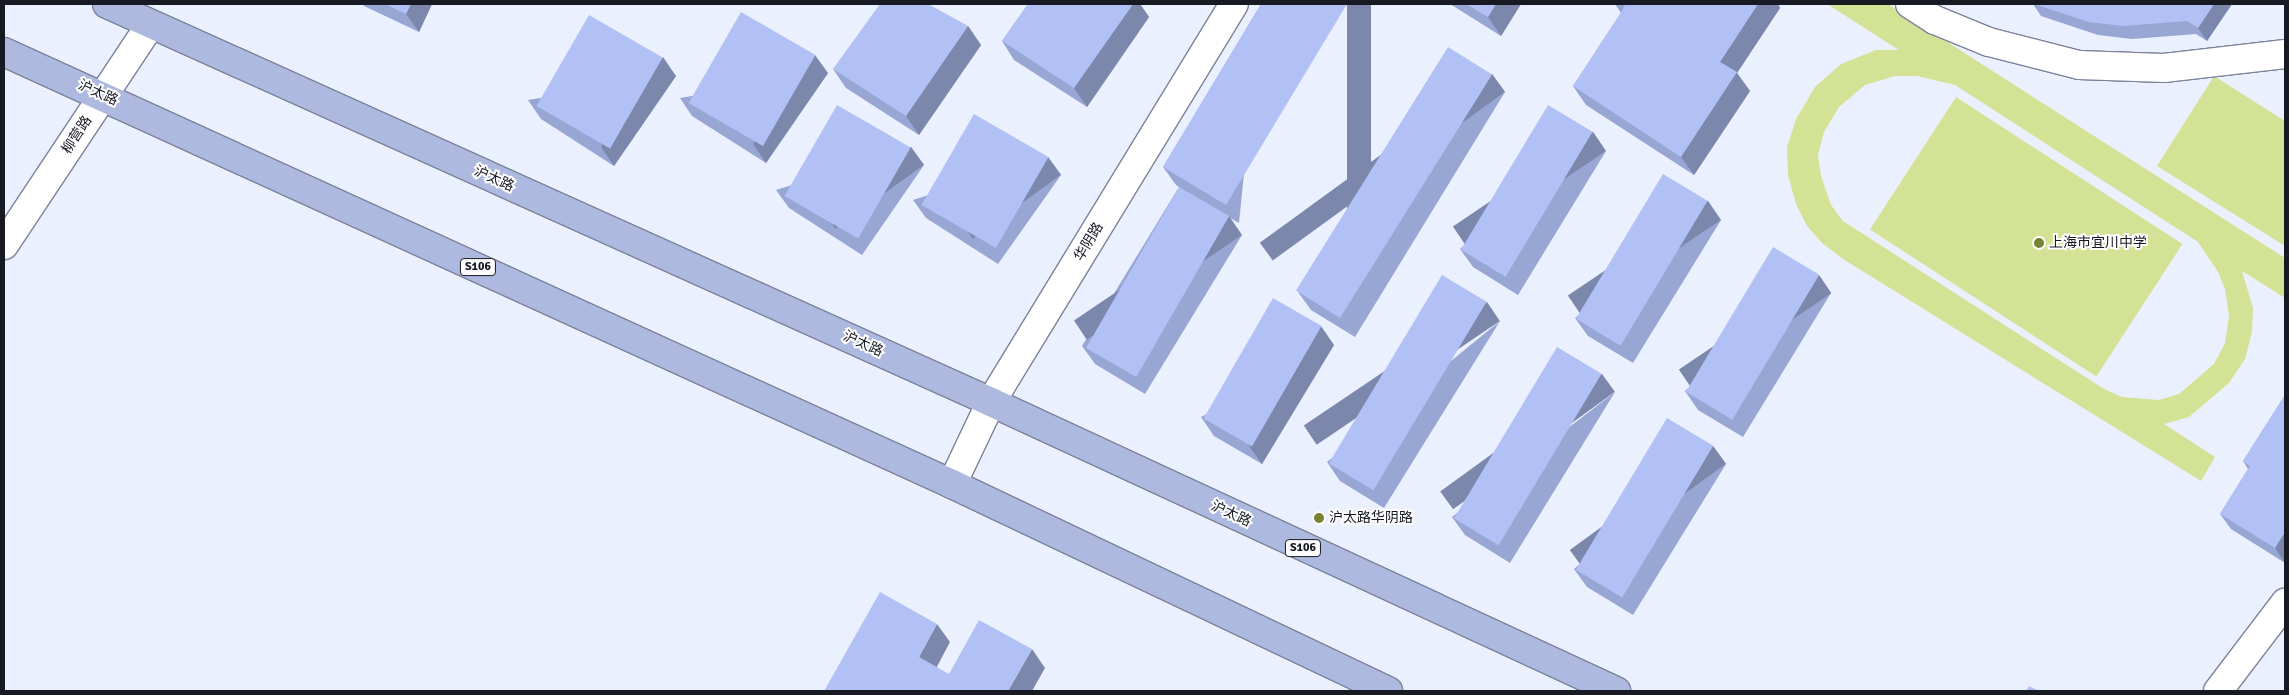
<!DOCTYPE html>
<html>
<head>
<meta charset="utf-8">
<style>
	body { margin:0 }
	#map { position:relative; width:2289px; height:695px; overflow:hidden; background:#ebf0ff; font-family:Signika,"Noto Sans SC",sans-serif }
	div>[style] { position:absolute }
	[style*='--x'] { left:calc(var(--x)*1px); top:calc(var(--y)*1px); width:calc(var(--w)*1px); rotate:calc(var(--a)*1deg) }
	.green>* { inset:0; background:#d4e295; transform-origin:0 0 }
	.roads { filter:drop-shadow(1px 0 #7c839a) drop-shadow(-1px 0 #7c839a) drop-shadow(0 1px #7c839a) drop-shadow(0 -1px #7c839a) }
	.minor>* { height:28px; margin:-14px; padding:0 14px; transform-origin:14px; border-radius:14px; background:#fff }
	.major>* { height:28px; margin:-14px; padding:0 14px; transform-origin:14px; border-radius:14px; background:#aeb9e0 }
	.wall>* { inset:0; background:#98a6d4 }
	.shaded-wall>* { inset:0; background:#7c87ac; transform-origin:0 0 }
	.building>* { inset:0; background:#b1c1f6; transform-origin:0 0 }
	.dots>* { width:14px; height:14px; translate:-50% -50%; box-sizing:border-box; border:2px solid #fdfdfd; border-radius:50% }
	span { translate:-50% -50%; white-space:nowrap; text-align:center; line-height:1.15; -webkit-text-stroke:4px #fdfdfd; paint-order:stroke }
	.shield-label span { padding:1px 4px; background:#fdfdfd; border:1px solid; border-radius:4px; -webkit-text-stroke-width:0 }
	.shield-label { font-size:12px; color:#171a23; font-weight:700 }
	.street-label { font-size:14px; color:#171a23 }
	.poi-label { font-size:14px; color:#171a23 }
	.left { translate:0 -50%; text-align:left }
	.frame { position:absolute; inset:0; border:5px solid #171a23; pointer-events:none }
</style>
</head>
<body>
<div id="map">
	<div class="green">
		<i style="clip-path:polygon(evenodd,1827px 4px,1888px 4px,2285px 258px,2285px 298px,2242px 271px,2253px 308px,2252px 332px,2245px 359px,2229px 383px,2189px 417px,2164px 424px,2215px 457px,2201px 481px,1843px 259px,1822px 243px,1807px 226px,1796px 204px,1788px 175px,1787px 147px,1796px 119px,1815px 87px,1841px 64px,1876px 50px,1899px 50px,1827px 4px,1895px 76px,1917px 76px,1955px 85px,2198px 242px,2218px 272px,2225px 289px,2229px 316px,2225px 343px,2214px 364px,2179px 394px,2159px 400px,2122px 397px,2104px 389px,1843px 221px,1831px 205px,1821px 176px,1818px 155px,1824px 132px,1839px 107px,1865px 85px,1895px 76px)"></i>
		<i style="clip-path:polygon(2214px 76px,2285px 121px,2285px 246px,2157px 166px)"></i>
		<i style="left:1956px;top:97px;width:270px;height:158px;rotate:33deg"></i>
	</div>
	<div class="roads">
		<div class="minor">
			<i style="--x:1910;--y:4;--w:30;--a:33"></i>
			<i style="--x:1935;--y:20;--w:58;--a:22.2"></i>
			<i style="--x:1989;--y:42;--w:93;--a:14.3"></i>
			<i style="--x:2079;--y:65;--w:85;--a:2"></i>
			<i style="--x:2164;--y:68;--w:122;--a:-6.6"></i>
			<i style="--x:4;--y:245;--w:264;--a:-56.4"></i>
			<i style="--x:952;--y:484;--w:91;--a:-64.6"></i>
			<i style="--x:991;--y:402;--w:466;--a:-58.6"></i>
			<i style="--x:2218;--y:691;--w:111;--a:-52.7"></i>
		</div>
		<div class="major">
			<i style="--x:107;--y:4;--w:969;--a:24.24"></i>
			<i style="--x:991;--y:402;--w:689;--a:24.82"></i>
			<i style="--x:4;--y:52;--w:1042;--a:24.5"></i>
			<i style="--x:952;--y:484;--w:483;--a:25.4"></i>
		</div>
	</div>
	<div class="wall">
		<i style="clip-path:polygon(363px 4px,432px 4px,419px 32px,364px 6px)"></i>
		<i style="clip-path:polygon(1028px 4px,1140px 4px,1149px 17px,1087px 107px,1014px 60px,1002px 41px)"></i>
		<i style="clip-path:polygon(1261px 4px,1239px 223px,1230px 218px,1242px 235px,1145px 394px,1095px 364px,1082px 346px,1179px 187px,1176px 185px,1163px 167px)"></i>
		<i style="clip-path:polygon(1450px 4px,1521px 4px,1501px 36px)"></i>
		<i style="clip-path:polygon(1615px 4px,1778px 4px,1780px 8px,1737px 73px,1750px 91px,1694px 175px,1586px 105px,1573px 86px,1621px 13px)"></i>
		<i style="clip-path:polygon(2033px 4px,2232px 4px,2207px 41px,2196px 34px,2132px 39px,2098px 35px,2041px 16px)"></i>
		<i style="clip-path:polygon(968px 26px,981px 45px,919px 135px,846px 88px,833px 69px)"></i>
		<i style="clip-path:polygon(828px 73px,766px 163px,692px 116px,680px 98px)"></i>
		<i style="clip-path:polygon(1492px 74px,1505px 92px,1355px 337px,1311px 310px,1298px 292px)"></i>
		<i style="clip-path:polygon(676px 76px,614px 166px,541px 119px,528px 100px)"></i>
		<i style="clip-path:polygon(1593px 132px,1606px 151px,1518px 295px,1473px 267px,1460px 249px)"></i>
		<i style="clip-path:polygon(911px 147px,924px 165px,862px 255px,789px 208px,776px 190px)"></i>
		<i style="clip-path:polygon(1048px 157px,1061px 175px,998px 264px,926px 218px,913px 200px)"></i>
		<i style="clip-path:polygon(1708px 201px,1721px 220px,1633px 363px,1588px 336px,1575px 318px)"></i>
		<i style="clip-path:polygon(1819px 275px,1831px 293px,1743px 437px,1698px 410px,1685px 391px)"></i>
		<i style="clip-path:polygon(1500px 321px,1384px 508px,1340px 481px,1327px 462px)"></i>
		<i style="clip-path:polygon(1334px 345px,1262px 464px,1214px 436px,1201px 417px)"></i>
		<i style="clip-path:polygon(1615px 392px,1510px 563px,1465px 535px,1452px 517px)"></i>
		<i style="clip-path:polygon(2285px 395px,2285px 563px,2231px 529px,2220px 514px,2248px 469px,2243px 461px)"></i>
		<i style="clip-path:polygon(1713px 446px,1726px 464px,1633px 615px,1587px 587px,1574px 569px)"></i>
	</div>
	<div class="shaded-wall">
		<i style="clip-path:polygon(411px 4px,432px 4px,419px 32px,406px 14px)"></i>
		<i style="clip-path:polygon(1133px 4px,1140px 4px,1149px 17px,1087px 107px,1074px 88px)"></i>
		<i style="left:1347px;top:4px;width:24px;height:235px"></i>
		<i style="clip-path:polygon(1496px 4px,1521px 4px,1501px 36px,1488px 17px)"></i>
		<i style="clip-path:polygon(1758px 4px,1778px 4px,1780px 8px,1737px 73px,1750px 91px,1694px 175px,1681px 157px,1720px 62px)"></i>
		<i style="clip-path:polygon(2214px 4px,2232px 4px,2207px 41px,2198px 28px)"></i>
		<i style="clip-path:polygon(968px 26px,981px 45px,919px 135px,906px 116px)"></i>
		<i style="clip-path:polygon(815px 55px,828px 73px,766px 163px,753px 144px)"></i>
		<i style="clip-path:polygon(663px 57px,676px 76px,614px 166px,601px 147px)"></i>
		<i style="left:1492px;top:74px;width:22px;height:287px;rotate:54deg"></i>
		<i style="left:1593px;top:132px;width:23px;height:169px;rotate:56deg"></i>
		<i style="left:911px;top:147px;width:22px;height:109px;rotate:54deg"></i>
		<i style="left:1048px;top:157px;width:22px;height:109px;rotate:54deg"></i>
		<i style="left:1708px;top:201px;width:23px;height:169px;rotate:56deg"></i>
		<i style="left:1229px;top:216px;width:23px;height:187px;rotate:56deg"></i>
		<i style="left:1819px;top:275px;width:22px;height:169px;rotate:56deg"></i>
		<i style="left:1487px;top:302px;width:23px;height:221px;rotate:56deg"></i>
		<i style="clip-path:polygon(1321px 326px,1334px 345px,1262px 464px,1249px 446px)"></i>
		<i style="left:1602px;top:374px;width:22px;height:200px;rotate:54deg"></i>
		<i style="left:1713px;top:446px;width:22px;height:177px;rotate:54deg"></i>
		<i style="clip-path:polygon(2285px 532px,2285px 563px,2275px 548px)"></i>
		<i style="clip-path:polygon(937px 624px,950px 642px,932px 676px,919px 657px)"></i>
		<i style="clip-path:polygon(1032px 649px,1045px 668px,1032px 691px,1008px 691px)"></i>
	</div>
	<div class="building">
		<i style="clip-path:polygon(385px 4px,411px 4px,406px 14px)"></i>
		<i style="clip-path:polygon(880px 4px,928px 4px,968px 26px,906px 116px,833px 69px)"></i>
		<i style="clip-path:polygon(1028px 4px,1133px 4px,1074px 88px,1002px 41px)"></i>
		<i style="clip-path:polygon(1261px 4px,1347px 4px,1226px 205px,1163px 167px)"></i>
		<i style="clip-path:polygon(1466px 4px,1496px 4px,1488px 17px)"></i>
		<i style="clip-path:polygon(1621px 4px,1758px 4px,1720px 62px,1737px 72px,1681px 157px,1573px 86px,1625px 6px)"></i>
		<i style="clip-path:polygon(2034px 4px,2214px 4px,2198px 28px,2187px 21px,2123px 26px,2089px 22px)"></i>
		<i style="left:741px;top:12px;width:86px;height:105px;rotate:30deg"></i>
		<i style="left:589px;top:15px;width:85px;height:105px;rotate:30deg"></i>
		<i style="left:1448px;top:47px;width:52px;height:287px;rotate:32deg"></i>
		<i style="left:837px;top:105px;width:85px;height:105px;rotate:30deg"></i>
		<i style="left:1548px;top:105px;width:52px;height:169px;rotate:31deg"></i>
		<i style="left:974px;top:114px;width:86px;height:105px;rotate:30deg"></i>
		<i style="left:1663px;top:174px;width:52px;height:169px;rotate:31deg"></i>
		<i style="left:1179px;top:187px;width:58px;height:186px;rotate:30deg"></i>
		<i style="left:1773px;top:247px;width:54px;height:169px;rotate:31deg"></i>
		<i style="left:1442px;top:275px;width:52px;height:220px;rotate:31deg"></i>
		<i style="left:1273px;top:298px;width:56px;height:139px;rotate:30deg"></i>
		<i style="left:1557px;top:347px;width:52px;height:200px;rotate:31deg"></i>
		<i style="clip-path:polygon(2285px 395px,2285px 532px,2275px 548px,2220px 514px,2250px 466px,2243px 461px)"></i>
		<i style="left:1667px;top:418px;width:54px;height:177px;rotate:31deg"></i>
		<i style="clip-path:polygon(880px 592px,937px 624px,919px 657px,949px 674px,979px 620px,1032px 649px,1008px 691px,824px 691px)"></i>
		<i style="clip-path:polygon(2029px 686px,2039px 691px,2026px 691px)"></i>
	</div>
	<div class="dots">
		<i style="left:2039px;top:243px;background:#778330"></i>
		<i style="left:1319px;top:518px;background:#778330"></i>
	</div>
	<div class="shield-label">
		<span style="left:478px;top:267px">S106</span>
		<span style="left:1303px;top:548px">S106</span>
	</div>
	<div class="street-label">
		<span style="left:98px;top:93px;rotate:24deg">沪太路</span>
		<span style="left:77px;top:135px;rotate:-57deg">柳营路</span>
		<span style="left:494px;top:179px;rotate:24deg">沪太路</span>
		<span style="left:1089px;top:242px;rotate:-59deg">华阴路</span>
		<span style="left:863px;top:344px;rotate:24deg">沪太路</span>
		<span style="left:1231px;top:514px;rotate:25deg">沪太路</span>
	</div>
	<div class="poi-label">
		<span class="left" style="left:2049px;top:243px">上海市宜川中学</span>
		<span class="left" style="left:1329px;top:518px">沪太路华阴路</span>
	</div>
	<div class="frame"></div>
</div>
</body>
</html>
